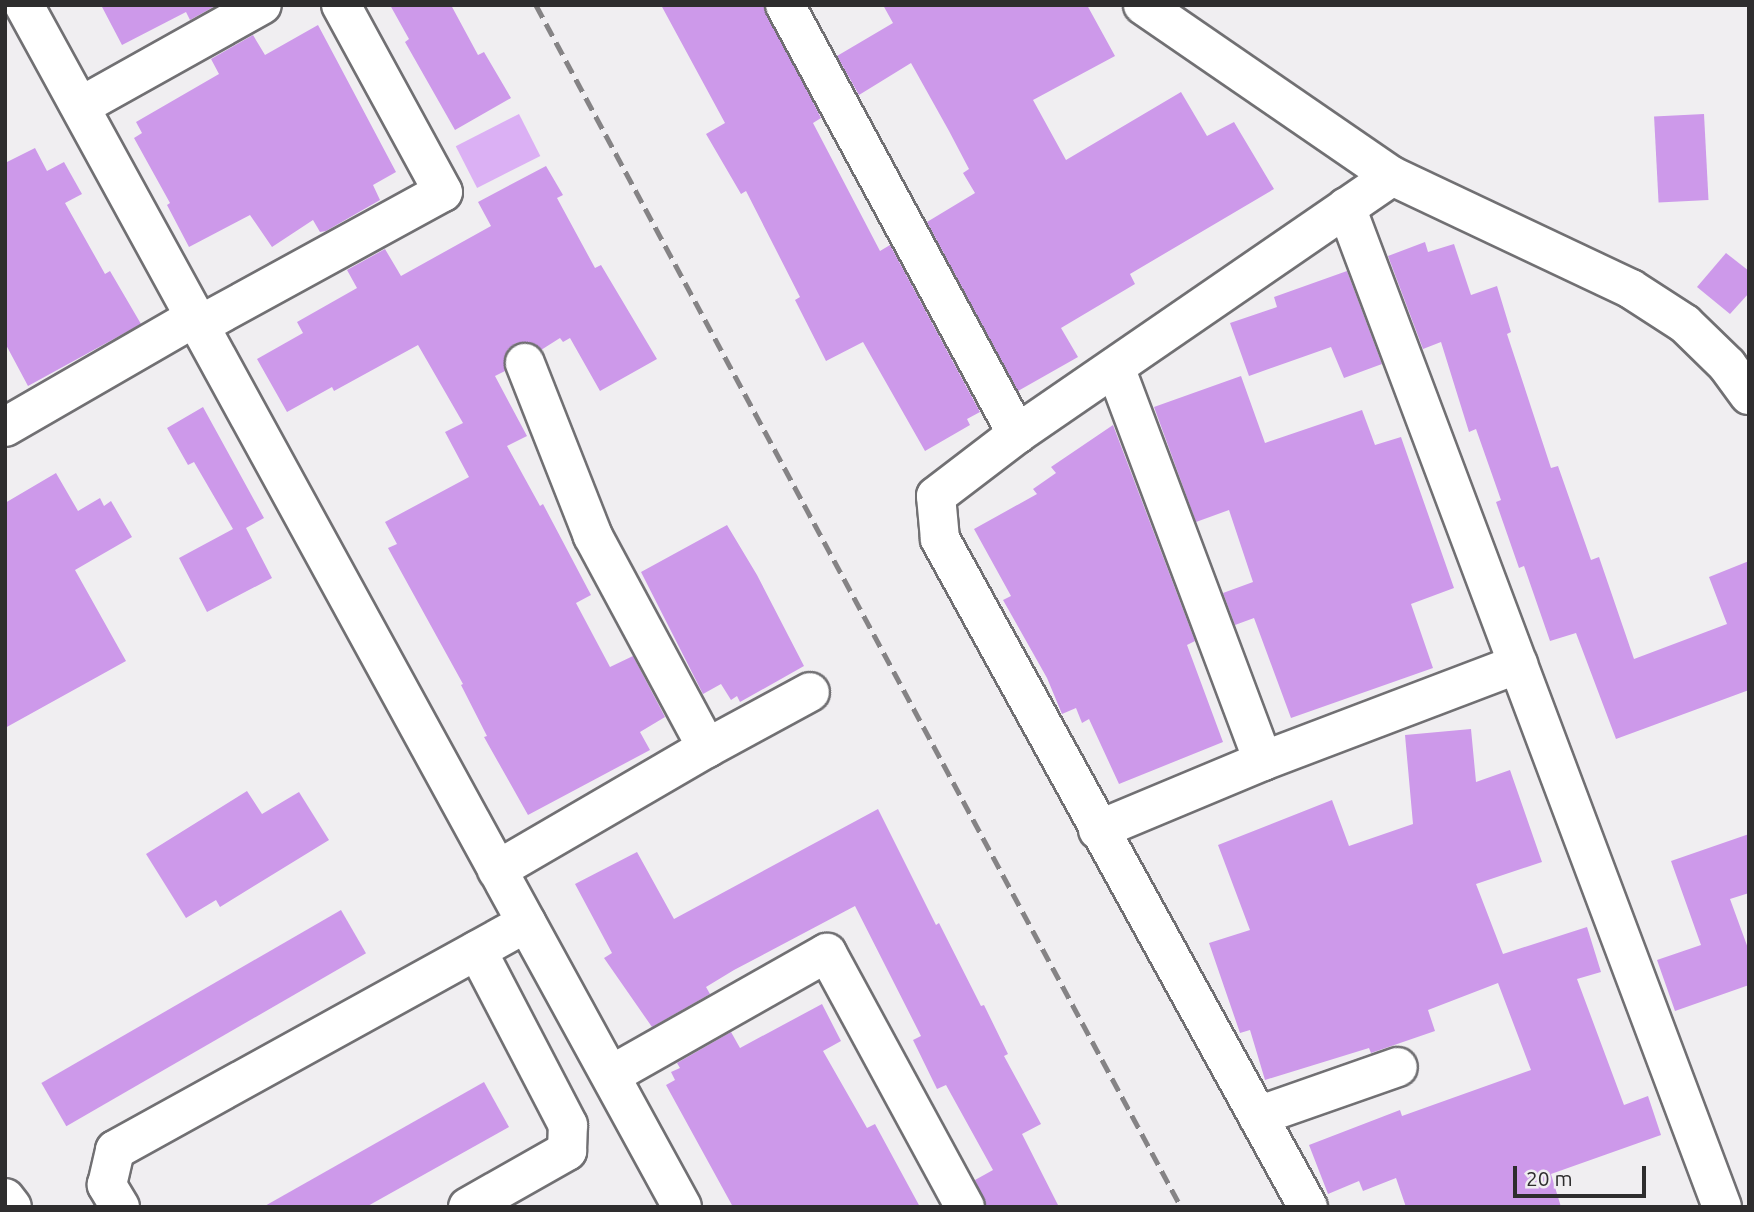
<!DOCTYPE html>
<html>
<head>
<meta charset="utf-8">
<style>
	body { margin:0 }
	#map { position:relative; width:1754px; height:1212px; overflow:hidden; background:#f0eef1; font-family:Ubuntu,sans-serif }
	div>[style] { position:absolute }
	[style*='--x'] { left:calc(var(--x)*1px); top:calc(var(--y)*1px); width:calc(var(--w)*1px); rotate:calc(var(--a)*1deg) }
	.green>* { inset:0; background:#dbb0f4; transform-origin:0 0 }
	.building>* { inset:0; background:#cd99ea; transform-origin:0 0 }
	.roads { filter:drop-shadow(2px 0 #717073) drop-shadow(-2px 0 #717073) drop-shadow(0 2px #717073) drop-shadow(0 -2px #717073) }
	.minor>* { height:38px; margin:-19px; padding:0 19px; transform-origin:19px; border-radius:19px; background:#fff }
	.rail>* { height:5px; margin-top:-2.5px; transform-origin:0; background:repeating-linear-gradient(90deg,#858385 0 14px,transparent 0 21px) }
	span { translate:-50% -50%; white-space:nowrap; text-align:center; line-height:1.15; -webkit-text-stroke:5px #f0eef1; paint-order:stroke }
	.frame { position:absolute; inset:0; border:7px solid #2e2d2e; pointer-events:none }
	.scale { position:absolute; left:1513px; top:1166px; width:133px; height:32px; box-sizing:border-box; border:4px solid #2e2d2e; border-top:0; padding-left:9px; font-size:21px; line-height:24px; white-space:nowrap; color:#2e2d2e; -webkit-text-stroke:5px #f0eef1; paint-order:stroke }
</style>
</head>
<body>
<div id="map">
	<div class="green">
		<i style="left:519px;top:114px;width:47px;height:71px;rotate:63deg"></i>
	</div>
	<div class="building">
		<i style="clip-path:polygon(101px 5px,217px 5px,190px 20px,186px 12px,122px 45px)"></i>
		<i style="clip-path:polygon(390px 5px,451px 5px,478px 55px,484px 52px,511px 98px,455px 130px,405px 42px,409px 39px)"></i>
		<i style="clip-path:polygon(661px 5px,763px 5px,821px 118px,813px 123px,880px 251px,890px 245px,980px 412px,967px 419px,970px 425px,925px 451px,863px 342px,826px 361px,795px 300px,800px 297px,746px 191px,741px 194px,706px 134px,725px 123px)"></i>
		<i style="clip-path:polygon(883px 5px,1087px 5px,1115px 56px,1033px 100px,1066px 160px,1181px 92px,1207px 136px,1234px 122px,1274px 189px,1130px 274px,1135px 284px,1061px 328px,1078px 357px,1018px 391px,927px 222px,975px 193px,963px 173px,969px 169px,949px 131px,911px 63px,859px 95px,837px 56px,893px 23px)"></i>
		<i style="clip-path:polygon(318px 25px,396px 172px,373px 185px,380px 200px,326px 231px,320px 232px,313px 220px,272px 247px,250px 215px,189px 247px,167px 205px,170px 203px,134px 138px,142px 133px,136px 122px,219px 74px,211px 59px,253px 35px,265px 55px)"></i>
		<i style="left:1704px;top:114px;width:86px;height:50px;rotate:87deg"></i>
		<i style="clip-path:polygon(35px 148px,47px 171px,64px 162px,82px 194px,65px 203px,105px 274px,110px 271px,141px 324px,28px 386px,5px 343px,5px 163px)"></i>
		<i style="clip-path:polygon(546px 166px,563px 195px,557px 198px,595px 268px,601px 265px,657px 359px,600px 391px,570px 338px,563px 342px,560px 338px,541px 350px,529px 342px,516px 343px,508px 349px,504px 359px,505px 371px,495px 376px,527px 436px,507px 446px,540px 506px,543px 504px,591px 595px,576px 603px,610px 667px,633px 656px,665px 717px,640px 732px,650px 750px,528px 815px,484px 737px,487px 736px,461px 685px,463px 684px,388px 548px,397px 544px,385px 522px,469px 477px,445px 432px,463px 423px,418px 345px,334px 391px,332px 387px,287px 412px,257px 359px,303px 333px,297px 322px,357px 288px,347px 270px,385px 249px,401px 276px,491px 226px,478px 202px)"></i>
		<i style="clip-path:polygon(1425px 242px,1428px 252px,1454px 244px,1471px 295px,1497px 286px,1511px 332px,1507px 334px,1551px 468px,1558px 466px,1591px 560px,1599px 557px,1634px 659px,1727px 624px,1709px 577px,1749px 561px,1749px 690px,1616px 739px,1576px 633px,1550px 641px,1524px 566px,1519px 568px,1496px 502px,1501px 500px,1476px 429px,1469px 432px,1441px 342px,1423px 349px,1388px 256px)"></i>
		<i style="clip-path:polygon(1726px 253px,1749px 271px,1749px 293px,1730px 314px,1697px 287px)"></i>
		<i style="clip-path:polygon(1347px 271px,1382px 364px,1344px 378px,1331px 347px,1249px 376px,1230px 323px,1277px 307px,1274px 297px)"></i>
		<i style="clip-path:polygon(1241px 376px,1265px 443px,1362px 410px,1375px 445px,1401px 437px,1454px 588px,1411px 604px,1433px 668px,1291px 718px,1254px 618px,1235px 625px,1223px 593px,1253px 582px,1229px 510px,1196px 522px,1154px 407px)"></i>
		<i style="clip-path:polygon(203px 407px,264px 518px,246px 528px,272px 578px,207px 612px,179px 558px,233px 529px,194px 462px,188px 465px,167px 428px)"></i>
		<i style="clip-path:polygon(1113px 425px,1195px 641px,1187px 645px,1223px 742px,1119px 784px,1089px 719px,1082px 723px,1076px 708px,1062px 714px,1047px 678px,1003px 600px,1011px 596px,974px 529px,1037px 494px,1033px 489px,1056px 473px,1051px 467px)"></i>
		<i style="clip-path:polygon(56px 473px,78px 511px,100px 498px,104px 506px,111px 501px,132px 537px,75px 570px,126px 661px,5px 728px,5px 503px)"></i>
		<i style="clip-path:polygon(727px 525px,757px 575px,804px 666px,740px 702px,737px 696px,731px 700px,721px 684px,703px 694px,641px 572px)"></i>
		<i style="clip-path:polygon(1471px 729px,1476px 782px,1510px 770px,1542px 862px,1476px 884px,1503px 954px,1587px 927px,1601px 972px,1577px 979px,1624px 1105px,1648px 1096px,1661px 1135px,1551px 1174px,1561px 1207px,1406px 1207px,1396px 1178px,1363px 1191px,1359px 1181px,1328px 1194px,1309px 1145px,1400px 1110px,1402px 1116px,1531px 1070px,1498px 983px,1428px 1010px,1435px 1031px,1371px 1053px,1369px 1048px,1265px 1080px,1250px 1030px,1240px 1033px,1209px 943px,1250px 930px,1218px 845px,1332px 800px,1349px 846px,1413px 824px,1405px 735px)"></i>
		<i style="clip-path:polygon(247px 791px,262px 814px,299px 792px,329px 840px,220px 907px,216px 900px,186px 918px,146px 854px)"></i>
		<i style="clip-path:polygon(878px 809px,936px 925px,939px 923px,981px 1006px,984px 1005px,1008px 1054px,1004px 1056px,1041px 1124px,1022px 1134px,1059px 1207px,987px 1207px,975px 1180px,993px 1170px,946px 1085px,937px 1089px,913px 1040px,921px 1036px,855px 906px,734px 970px,706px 987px,710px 994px,652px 1027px,604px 958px,612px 953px,575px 884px,637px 852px,674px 919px)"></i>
		<i style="clip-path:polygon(1749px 834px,1749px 893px,1730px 899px,1749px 951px,1749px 985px,1675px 1011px,1657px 960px,1701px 945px,1671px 861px)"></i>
		<i style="left:341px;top:910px;width:50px;height:346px;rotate:60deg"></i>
		<i style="clip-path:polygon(822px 1004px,841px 1041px,823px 1051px,867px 1128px,875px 1124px,920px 1207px,733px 1207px,666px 1085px,675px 1080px,671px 1072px,680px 1068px,677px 1063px,731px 1032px,740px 1048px)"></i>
		<i style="clip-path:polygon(484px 1082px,509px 1127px,366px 1207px,263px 1207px)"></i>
	</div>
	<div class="roads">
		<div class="minor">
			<i style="--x:24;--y:5;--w:1370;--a:61.3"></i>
			<i style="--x:785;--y:5;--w:488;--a:61.6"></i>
			<i style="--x:1143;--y:5;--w:302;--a:34.5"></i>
			<i style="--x:1392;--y:176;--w:264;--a:25.3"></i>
			<i style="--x:1631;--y:289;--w:64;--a:32.9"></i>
			<i style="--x:1685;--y:324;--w:59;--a:44.3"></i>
			<i style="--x:1727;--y:365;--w:37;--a:54"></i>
			<i style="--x:81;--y:106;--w:207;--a:-29.2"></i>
			<i style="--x:1346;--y:207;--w:1068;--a:69.39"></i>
			<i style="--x:198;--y:326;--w:279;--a:-28.7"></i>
			<i style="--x:443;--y:192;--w:213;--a:-118.6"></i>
			<i style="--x:1115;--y:367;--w:421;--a:69.4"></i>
			<i style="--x:5;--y:427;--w:218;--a:-30"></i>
			<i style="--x:707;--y:748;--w:117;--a:-28.5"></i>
			<i style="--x:1098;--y:830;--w:179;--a:-22.7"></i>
			<i style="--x:1263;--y:761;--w:273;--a:-20.8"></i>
			<i style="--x:497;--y:870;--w:243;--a:-30.2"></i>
			<i style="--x:707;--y:748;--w:241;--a:-118.3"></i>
			<i style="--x:593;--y:536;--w:186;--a:-111.5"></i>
			<i style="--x:611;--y:1075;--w:248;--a:-29.5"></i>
			<i style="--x:827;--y:953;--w:289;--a:61.5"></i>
			<i style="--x:1258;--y:1116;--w:148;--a:-19.3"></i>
			<i style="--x:5;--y:1198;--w:11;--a:52"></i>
			<i style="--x:120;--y:1207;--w:26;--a:-121"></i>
			<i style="--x:107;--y:1185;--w:36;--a:-77"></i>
			<i style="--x:115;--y:1150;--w:470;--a:-28.9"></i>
			<i style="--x:468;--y:1207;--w:114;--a:-29.5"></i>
			<i style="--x:567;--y:1151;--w:26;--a:-88"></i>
			<i style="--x:568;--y:1125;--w:197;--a:-117.5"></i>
			<i style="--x:1308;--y:1207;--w:763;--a:-118.85"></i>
			<i style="--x:940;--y:539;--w:43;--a:-95.3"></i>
			<i style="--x:936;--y:496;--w:102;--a:-37.4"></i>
			<i style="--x:1017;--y:434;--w:455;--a:-34.5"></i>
		</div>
	</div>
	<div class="rail">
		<i style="--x:536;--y:5;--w:1364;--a:61.78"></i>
	</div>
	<div class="frame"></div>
	<div class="scale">20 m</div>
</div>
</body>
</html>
